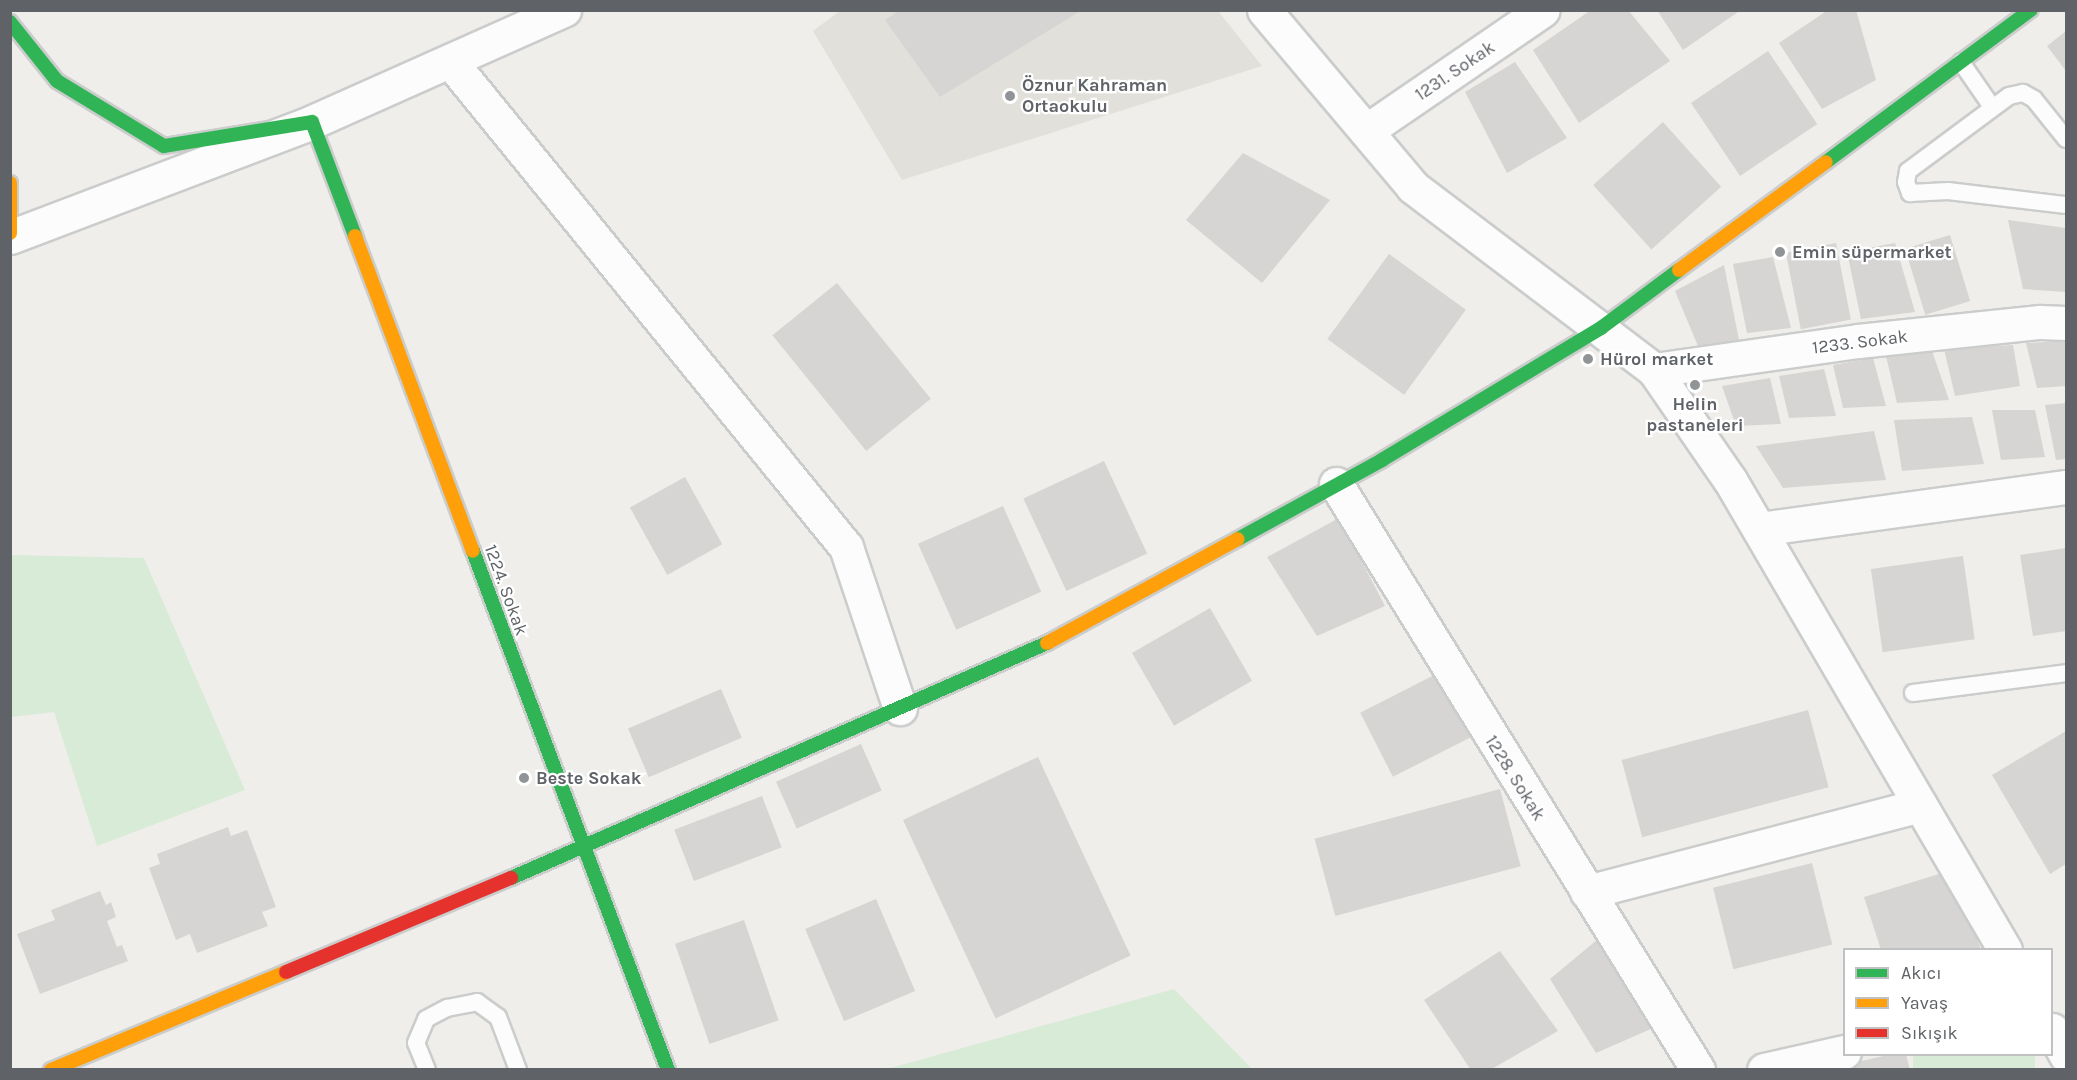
<!DOCTYPE html>
<html>
<head>
<meta charset="utf-8">
<style>
	body { margin:0 }
	#map { position:relative; width:2077px; height:1080px; overflow:hidden; background:#efeeea; font-family:Karla,sans-serif }
	div>[style] { position:absolute }
	[style*='--x'] { left:calc(var(--x)*1px); top:calc(var(--y)*1px); width:calc(var(--w)*1px); rotate:calc(var(--a)*1deg) }
	.education>* { inset:0; background:#e2e0da }
	.green>* { inset:0; background:#d8ebd6; transform-origin:0 0 }
	.building>* { inset:0; background:#d6d5d3; transform-origin:0 0 }
	.roads { filter:drop-shadow(2px 0 #cbcccc) drop-shadow(-2px 0 #cbcccc) drop-shadow(0 2px #cbcccc) drop-shadow(0 -2px #cbcccc) }
	.lane>* { height:16px; margin:-8px; padding:0 8px; transform-origin:8px; border-radius:8px; background:#fdfcfc }
	.street>* { height:33px; margin:-16.5px; padding:0 16.5px; transform-origin:16.5px; border-radius:16.5px; background:#fdfcfc }
	.fast>* { height:14px; margin:-7px; padding:0 7px; transform-origin:7px; border-radius:7px; background:#30b455 }
	.slow>* { height:14px; margin:-7px; padding:0 7px; transform-origin:7px; border-radius:7px; background:#ff9f0a }
	.jam>* { height:14px; margin:-7px; padding:0 7px; transform-origin:7px; border-radius:7px; background:#e5322d }
	.dots>* { width:16px; height:16px; translate:-50% -50%; box-sizing:border-box; border:3px solid #fff; border-radius:50% }
	span { translate:-50% -50%; white-space:nowrap; text-align:center; line-height:1.15; -webkit-text-stroke:4.5px #fff; paint-order:stroke }
	.street-label { font-size:18px; color:#5f6368 }
	.poi-label { font-size:18px; color:#5f6368; font-weight:700 }
	.left { translate:0 -50%; text-align:left }
	.frame { position:absolute; inset:0; border:12px solid #5f6368; pointer-events:none }
	.legend { position:absolute; left:1843px; top:948px; width:210px; height:108px; box-sizing:border-box; background:#fff; border:2px solid #bfc1c3; margin:0; padding:8px 10px; list-style:none; font-size:18px; color:#5f6368 }
	.legend li { display:flex; align-items:center; gap:12px; height:30px }
	.legend b { width:30px; border:2px solid #bfc1c3 }
</style>
</head>
<body>
<div id="map">
	<div class="education">
		<i style="clip-path:polygon(841px 10px,1218px 11px,1262px 66px,902px 180px,813px 31px)"></i>
	</div>
	<div class="green">
		<i style="clip-path:polygon(11px 555px,144px 558px,245px 790px,97px 846px,54px 712px,11px 717px)"></i>
		<i style="clip-path:polygon(1174px 989px,1252px 1069px,887px 1069px)"></i>
		<i style="left:1913px;top:1055px;width:122px;height:14px"></i>
	</div>
	<div class="building">
		<i style="clip-path:polygon(900px 10px,1082px 10px,940px 97px,885px 20px)"></i>
		<i style="clip-path:polygon(1591px 10px,1628px 10px,1670px 61px,1579px 123px,1533px 50px)"></i>
		<i style="clip-path:polygon(1657px 10px,1741px 10px,1683px 50px)"></i>
		<i style="clip-path:polygon(1828px 10px,1856px 10px,1876px 80px,1822px 109px,1779px 43px)"></i>
		<i style="clip-path:polygon(2066px 31px,2066px 71px,2047px 46px)"></i>
		<i style="left:1768px;top:51px;width:88px;height:93px;rotate:56deg"></i>
		<i style="clip-path:polygon(1515px 62px,1567px 138px,1507px 173px,1465px 92px)"></i>
		<i style="left:1663px;top:122px;width:87px;height:94px;rotate:48deg"></i>
		<i style="clip-path:polygon(1243px 153px,1330px 200px,1262px 283px,1186px 220px)"></i>
		<i style="clip-path:polygon(2008px 220px,2066px 228px,2066px 292px,2023px 289px)"></i>
		<i style="left:1950px;top:235px;width:69px;height:47px;rotate:73deg"></i>
		<i style="left:1836px;top:243px;width:78px;height:51px;rotate:79deg"></i>
		<i style="clip-path:polygon(1895px 243px,1915px 312px,1861px 319px,1847px 252px)"></i>
		<i style="left:1389px;top:254px;width:95px;height:105px;rotate:36deg"></i>
		<i style="clip-path:polygon(1773px 257px,1791px 328px,1747px 333px,1733px 264px)"></i>
		<i style="clip-path:polygon(1724px 265px,1739px 340px,1698px 346px,1675px 291px)"></i>
		<i style="left:837px;top:283px;width:149px;height:83px;rotate:51deg"></i>
		<i style="clip-path:polygon(2066px 341px,2066px 386px,2037px 388px,2026px 343px)"></i>
		<i style="clip-path:polygon(2013px 345px,2020px 386px,1955px 396px,1944px 349px)"></i>
		<i style="clip-path:polygon(1931px 348px,1949px 400px,1897px 403px,1886px 356px)"></i>
		<i style="clip-path:polygon(1873px 358px,1886px 406px,1843px 408px,1833px 365px)"></i>
		<i style="clip-path:polygon(1824px 369px,1836px 416px,1789px 418px,1779px 376px)"></i>
		<i style="clip-path:polygon(1770px 378px,1781px 424px,1736px 426px,1722px 386px)"></i>
		<i style="clip-path:polygon(2066px 403px,2066px 459px,2056px 460px,2045px 405px)"></i>
		<i style="clip-path:polygon(1992px 410px,2035px 410px,2045px 457px,2001px 460px)"></i>
		<i style="clip-path:polygon(1972px 417px,1984px 464px,1902px 471px,1894px 420px)"></i>
		<i style="clip-path:polygon(1874px 431px,1886px 480px,1783px 488px,1756px 446px)"></i>
		<i style="left:1104px;top:461px;width:102px;height:89px;rotate:65deg"></i>
		<i style="left:685px;top:477px;width:77px;height:63px;rotate:61deg"></i>
		<i style="left:1003px;top:506px;width:94px;height:93px;rotate:66deg"></i>
		<i style="clip-path:polygon(1339px 518px,1385px 606px,1317px 636px,1267px 557px)"></i>
		<i style="clip-path:polygon(2066px 548px,2066px 631px,2033px 636px,2020px 555px)"></i>
		<i style="left:1963px;top:556px;width:84px;height:93px;rotate:82deg"></i>
		<i style="left:1210px;top:608px;width:84px;height:90px;rotate:60deg"></i>
		<i style="left:1444px;top:670px;width:72px;height:94px;rotate:63deg"></i>
		<i style="left:721px;top:689px;width:53px;height:101px;rotate:67deg"></i>
		<i style="left:1808px;top:710px;width:80px;height:193px;rotate:75deg"></i>
		<i style="clip-path:polygon(2066px 731px,2066px 864px,2050px 874px,1992px 775px)"></i>
		<i style="left:861px;top:744px;width:51px;height:93px;rotate:66deg"></i>
		<i style="left:1038px;top:757px;width:219px;height:149px;rotate:65deg"></i>
		<i style="left:1500px;top:789px;width:80px;height:192px;rotate:75deg"></i>
		<i style="left:762px;top:796px;width:55px;height:94px;rotate:69deg"></i>
		<i style="clip-path:polygon(228px 827px,231px 836px,247px 830px,276px 907px,262px 912px,268px 926px,197px 953px,190px 934px,176px 940px,149px 868px,160px 864px,157px 854px)"></i>
		<i style="left:1812px;top:863px;width:84px;height:102px;rotate:76deg"></i>
		<i style="clip-path:polygon(1952px 870px,1981px 950px,1881px 950px,1864px 897px)"></i>
		<i style="clip-path:polygon(100px 891px,106px 905px,111px 902px,116px 917px,107px 921px,117px 947px,122px 945px,128px 961px,40px 994px,17px 934px,55px 920px,51px 910px)"></i>
		<i style="left:876px;top:899px;width:100px;height:77px;rotate:67deg"></i>
		<i style="left:744px;top:920px;width:106px;height:73px;rotate:71deg"></i>
		<i style="clip-path:polygon(1604px 934px,1660px 1025px,1596px 1053px,1550px 979px)"></i>
		<i style="clip-path:polygon(1500px 951px,1558px 1031px,1490px 1070px,1471px 1070px,1424px 1000px)"></i>
		<i style="clip-path:polygon(1892px 1054px,1906px 1054px,1910px 1070px,1823px 1070px)"></i>
	</div>
	<div class="roads">
		<div class="lane">
			<i style="--x:1961;--y:62;--w:55;--a:55.4"></i>
			<i style="--x:2066;--y:139;--w:51;--a:-128.7"></i>
			<i style="--x:2034;--y:99;--w:13;--a:-151"></i>
			<i style="--x:2023;--y:93;--w:14;--a:168"></i>
			<i style="--x:2009;--y:96;--w:126;--a:143.4"></i>
			<i style="--x:1908;--y:171;--w:11;--a:100"></i>
			<i style="--x:1906;--y:182;--w:12;--a:70"></i>
			<i style="--x:1910;--y:193;--w:38;--a:-3"></i>
			<i style="--x:1948;--y:191;--w:119;--a:6.8"></i>
			<i style="--x:1913;--y:693;--w:154;--a:-7.4"></i>
			<i style="--x:427;--y:1070;--w:29;--a:-112"></i>
			<i style="--x:416;--y:1043;--w:26;--a:-67"></i>
			<i style="--x:426;--y:1019;--w:24;--a:-28"></i>
			<i style="--x:447;--y:1008;--w:31;--a:-11"></i>
			<i style="--x:477;--y:1002;--w:26;--a:36"></i>
			<i style="--x:498;--y:1017;--w:57;--a:69.3"></i>
		</div>
		<div class="street">
			<i style="--x:1264;--y:10;--w:231;--a:49.9"></i>
			<i style="--x:1413;--y:187;--w:303;--a:37.2"></i>
			<i style="--x:1654;--y:370;--w:134;--a:55.4"></i>
			<i style="--x:1730;--y:480;--w:545;--a:59.67"></i>
			<i style="--x:450;--y:61;--w:627;--a:50.83"></i>
			<i style="--x:846;--y:547;--w:170;--a:71.5"></i>
			<i style="--x:1366;--y:131;--w:214;--a:-34.4"></i>
			<i style="--x:10;--y:237;--w:323;--a:-20.8"></i>
			<i style="--x:312;--y:122;--w:276;--a:-24"></i>
			<i style="--x:1654;--y:370;--w:206;--a:-8.1"></i>
			<i style="--x:1858;--y:341;--w:183;--a:-6"></i>
			<i style="--x:2040;--y:322;--w:26;--a:2"></i>
			<i style="--x:1336;--y:484;--w:689;--a:58.29"></i>
			<i style="--x:1759;--y:529;--w:310;--a:-7.8"></i>
			<i style="--x:1587;--y:892;--w:344;--a:-14.6"></i>
			<i style="--x:2052;--y:1030;--w:29;--a:61"></i>
			<i style="--x:1764;--y:1070;--w:82;--a:-12.7"></i>
		</div>
		<div class="fast">
			<i style="--x:10;--y:22;--w:75;--a:51.5"></i>
			<i style="--x:57;--y:81;--w:125;--a:31.3"></i>
			<i style="--x:164;--y:146;--w:150;--a:-9.2"></i>
			<i style="--x:312;--y:122;--w:122;--a:69.3"></i>
			<i style="--x:1826;--y:162;--w:255;--a:-36.6"></i>
			<i style="--x:1238;--y:539;--w:164;--a:-28.7"></i>
			<i style="--x:1382;--y:460;--w:256;--a:-31.1"></i>
			<i style="--x:1601;--y:328;--w:97;--a:-36.6"></i>
			<i style="--x:473;--y:551;--w:554;--a:69.41"></i>
			<i style="--x:511;--y:878;--w:585;--a:-23.67"></i>
		</div>
		<div class="slow">
			<i style="--x:10;--y:183;--w:50;--a:90"></i>
			<i style="--x:355;--y:236;--w:336;--a:69.5"></i>
			<i style="--x:1679;--y:270;--w:182;--a:-36.3"></i>
			<i style="--x:1047;--y:643;--w:217;--a:-28.6"></i>
			<i style="--x:51;--y:1070;--w:255;--a:-22.6"></i>
		</div>
		<div class="jam">
			<i style="--x:286;--y:972;--w:244;--a:-22.7"></i>
		</div>
	</div>
	<div class="dots">
		<i style="left:1010px;top:96px;background:#919496"></i>
		<i style="left:1780px;top:252px;background:#919496"></i>
		<i style="left:1588px;top:359px;background:#919496"></i>
		<i style="left:1695px;top:385px;background:#919496"></i>
		<i style="left:524px;top:778px;background:#919496"></i>
	</div>
	<div class="street-label">
		<span style="left:1455px;top:71px;rotate:-34deg">1231. Sokak</span>
		<span style="left:1860px;top:342px;rotate:-7deg">1233. Sokak</span>
		<span style="left:506px;top:590px;rotate:70deg">1224. Sokak</span>
		<span style="left:1515px;top:778px;rotate:58deg">1228. Sokak</span>
	</div>
	<div class="poi-label">
		<span class="left" style="left:1022px;top:96px">Öznur Kahraman<br>Ortaokulu</span>
		<span class="left" style="left:1792px;top:252px">Emin süpermarket</span>
		<span class="left" style="left:1600px;top:359px">Hürol market</span>
		<span style="left:1695px;top:415px">Helin<br>pastaneleri</span>
		<span class="left" style="left:536px;top:778px">Beste Sokak</span>
	</div>
	<div class="frame"></div>
	<ul class="legend">
	<li><b style="height:8px;background:#30b455"></b>Akıcı</li>
	<li><b style="height:8px;background:#ff9f0a"></b>Yavaş</li>
	<li><b style="height:8px;background:#e5322d"></b>Sıkışık</li>
	</ul>
</div>
</body>
</html>
